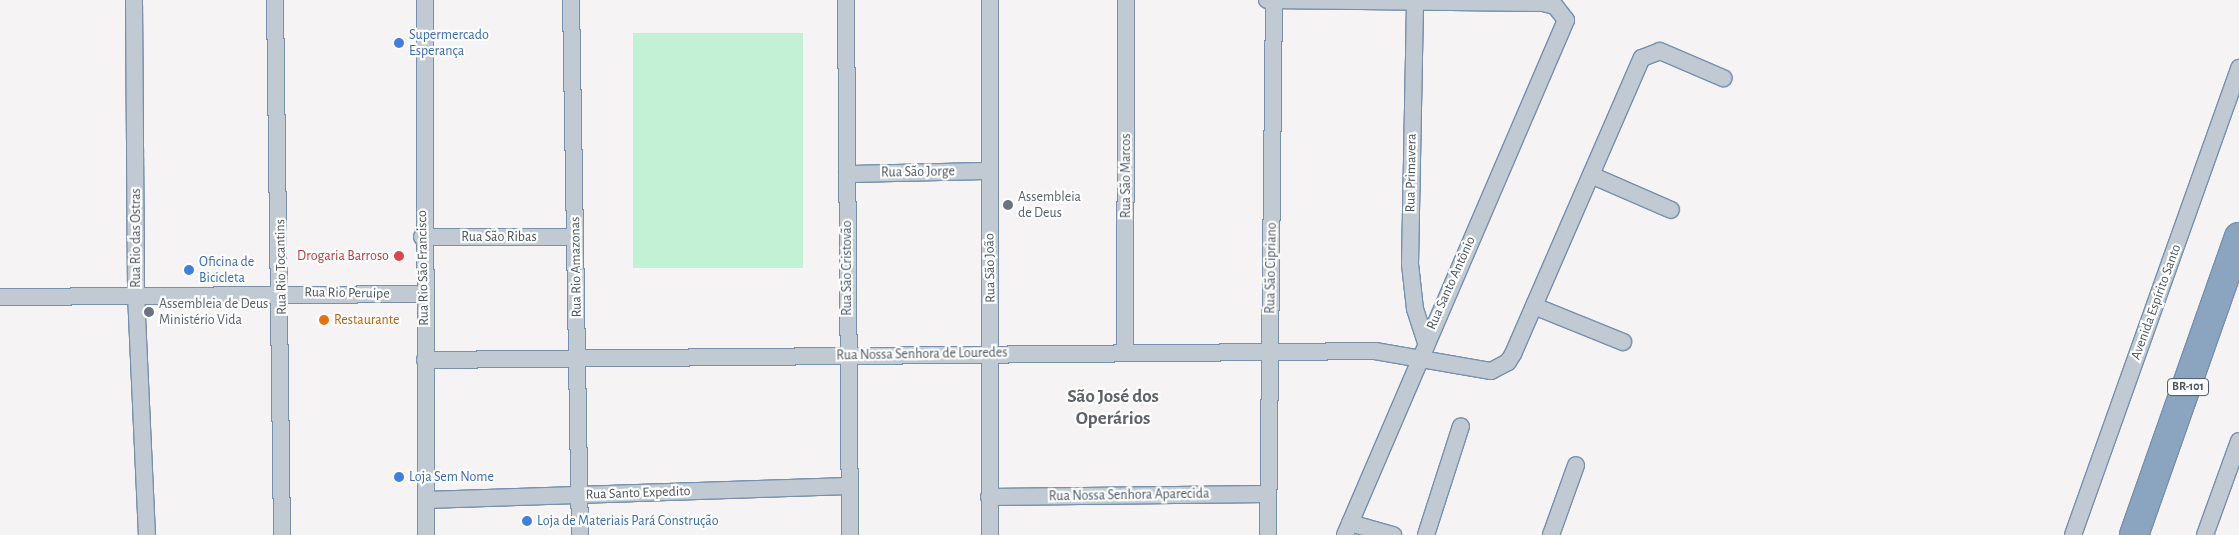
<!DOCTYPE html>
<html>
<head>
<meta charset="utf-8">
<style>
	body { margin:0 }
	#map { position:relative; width:2239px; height:535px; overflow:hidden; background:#f5f3f3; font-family:"Alegreya Sans",sans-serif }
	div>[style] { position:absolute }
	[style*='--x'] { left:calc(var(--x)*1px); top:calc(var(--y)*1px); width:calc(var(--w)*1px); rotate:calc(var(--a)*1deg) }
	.green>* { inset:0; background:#c3f1d5; transform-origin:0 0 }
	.roads { filter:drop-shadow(1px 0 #7690ad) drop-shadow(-1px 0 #7690ad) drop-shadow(0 1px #7690ad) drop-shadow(0 -1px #7690ad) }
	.street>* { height:16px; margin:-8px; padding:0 8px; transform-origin:8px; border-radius:8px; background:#c1cad2 }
	.highway>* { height:28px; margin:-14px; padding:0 14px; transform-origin:14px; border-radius:14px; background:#8ba5c1 }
	.dots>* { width:14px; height:14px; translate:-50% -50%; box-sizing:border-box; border:2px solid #fff; border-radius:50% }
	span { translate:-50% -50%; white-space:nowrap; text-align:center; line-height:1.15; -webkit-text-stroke:4.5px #fff; paint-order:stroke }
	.shield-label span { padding:1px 4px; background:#fff; border:1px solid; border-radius:4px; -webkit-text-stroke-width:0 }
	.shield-label { font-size:12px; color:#4a5661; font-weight:700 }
	.shop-label { font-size:14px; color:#366cbe }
	.left { translate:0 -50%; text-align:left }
	.street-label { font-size:14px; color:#4a5661 }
	.worship-label { font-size:14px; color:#5b616d }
	.health-label { font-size:14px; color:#be3a42 }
	.right { translate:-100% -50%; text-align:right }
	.food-label { font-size:14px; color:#c56008 }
	.district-label { font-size:19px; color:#5f6368; font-weight:700 }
</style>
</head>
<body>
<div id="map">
	<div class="green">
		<i style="left:633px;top:33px;width:170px;height:235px"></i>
	</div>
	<div class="roads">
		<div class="street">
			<i style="--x:134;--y:0;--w:294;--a:89.6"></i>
			<i style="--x:136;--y:294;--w:241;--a:87.4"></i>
			<i style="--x:275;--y:0;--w:535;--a:89.25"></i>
			<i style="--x:425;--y:0;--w:535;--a:89.89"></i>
			<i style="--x:571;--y:0;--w:535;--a:89.04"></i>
			<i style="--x:846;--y:0;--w:535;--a:89.57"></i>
			<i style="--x:990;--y:0;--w:535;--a:90"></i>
			<i style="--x:1267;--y:0;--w:276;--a:0.6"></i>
			<i style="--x:1543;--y:3;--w:12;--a:14"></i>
			<i style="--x:1555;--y:6;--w:18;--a:52"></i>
			<i style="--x:1566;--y:20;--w:560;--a:113.23"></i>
			<i style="--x:1415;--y:4;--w:260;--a:91.1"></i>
			<i style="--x:1410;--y:264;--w:45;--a:83.7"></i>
			<i style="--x:1415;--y:309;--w:33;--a:72"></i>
			<i style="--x:847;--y:174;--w:142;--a:-1.2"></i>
			<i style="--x:1591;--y:175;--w:87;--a:23.6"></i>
			<i style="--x:422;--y:237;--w:153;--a:0"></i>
			<i style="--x:0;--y:297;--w:423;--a:-0.4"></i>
			<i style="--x:1534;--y:306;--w:96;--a:22"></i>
			<i style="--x:1125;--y:351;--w:351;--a:-89.8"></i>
			<i style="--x:425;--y:360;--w:950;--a:-0.54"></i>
			<i style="--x:1375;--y:351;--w:118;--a:9.8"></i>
			<i style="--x:1491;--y:371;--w:19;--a:-28"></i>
			<i style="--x:1508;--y:362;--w:9;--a:-58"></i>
			<i style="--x:1513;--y:354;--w:323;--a:-66.5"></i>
			<i style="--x:1642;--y:58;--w:19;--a:-21"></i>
			<i style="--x:1660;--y:51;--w:69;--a:23.2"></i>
			<i style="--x:989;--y:497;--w:279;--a:-0.6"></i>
			<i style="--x:426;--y:500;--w:423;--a:-1.9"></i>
			<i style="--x:1350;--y:523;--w:45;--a:15.6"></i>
			<i style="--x:1268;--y:535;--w:535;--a:-89.36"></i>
			<i style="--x:1426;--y:535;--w:114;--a:-72.2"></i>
			<i style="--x:1551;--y:535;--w:74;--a:-70.3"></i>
			<i style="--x:2073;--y:535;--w:496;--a:-70.4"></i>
			<i style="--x:2205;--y:535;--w:100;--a:-70.1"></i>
		</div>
		<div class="highway">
			<i style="--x:2134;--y:535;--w:316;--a:-70.6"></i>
		</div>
	</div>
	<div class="dots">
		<i style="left:399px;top:43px;background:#3f7fe0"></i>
		<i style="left:1008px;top:205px;background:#6b7280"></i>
		<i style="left:399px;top:256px;background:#e0444e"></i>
		<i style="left:189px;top:270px;background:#3f7fe0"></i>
		<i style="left:149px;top:312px;background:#6b7280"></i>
		<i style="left:324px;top:320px;background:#e8710a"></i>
		<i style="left:399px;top:477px;background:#3f7fe0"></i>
		<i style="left:527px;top:521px;background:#3f7fe0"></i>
	</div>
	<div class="shield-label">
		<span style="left:2188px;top:387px">BR-101</span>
	</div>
	<div class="shop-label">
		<span class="left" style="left:409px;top:43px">Supermercado<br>Esperança</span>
		<span class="left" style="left:199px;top:270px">Oficina de<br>Bicicleta</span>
		<span class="left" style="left:409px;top:477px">Loja Sem Nome</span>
		<span class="left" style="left:537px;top:521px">Loja de Materiais Pará Construção</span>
	</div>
	<div class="street-label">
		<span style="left:918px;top:172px;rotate:-1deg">Rua São Jorge</span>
		<span style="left:1411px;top:173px;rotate:-89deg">Rua Primavera</span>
		<span style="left:1126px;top:176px;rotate:-90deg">Rua São Marcos</span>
		<span style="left:499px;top:237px">Rua São Ribas</span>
		<span style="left:136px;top:238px;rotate:-90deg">Rua Rio das Ostras</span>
		<span style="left:281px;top:267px;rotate:-91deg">Rua Rio Tocantins</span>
		<span style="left:576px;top:267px;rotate:-91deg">Rua Rio Amazonas</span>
		<span style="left:423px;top:268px;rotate:-91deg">Rua Rio São Francisco</span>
		<span style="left:847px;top:268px;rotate:-90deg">Rua São Cristovão</span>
		<span style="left:990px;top:268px;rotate:-91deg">Rua São João</span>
		<span style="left:1271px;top:268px;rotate:-89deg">Rua São Cipriano</span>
		<span style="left:1451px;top:283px;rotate:-66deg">Rua Santo Antônio</span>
		<span style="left:347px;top:293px;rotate:1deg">Rua Rio Peruipe</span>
		<span style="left:2156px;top:302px;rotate:-70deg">Avenida Espírito Santo</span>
		<span style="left:922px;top:354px;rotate:-1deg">Rua Nossa Senhora de Louredes</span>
		<span style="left:638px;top:493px;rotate:-2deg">Rua Santo Expedito</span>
		<span style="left:1129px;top:495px;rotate:-1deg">Rua Nossa Senhora Aparecida</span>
	</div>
	<div class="worship-label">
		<span class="left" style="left:1018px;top:205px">Assembleia<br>de Deus</span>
		<span class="left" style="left:159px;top:312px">Assembleia de Deus<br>Ministério Vida</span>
	</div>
	<div class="health-label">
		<span class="right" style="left:389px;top:256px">Drogaria Barroso</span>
	</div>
	<div class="food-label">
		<span class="left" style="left:334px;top:320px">Restaurante</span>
	</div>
	<div class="district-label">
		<span style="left:1113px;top:408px">São José dos<br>Operários</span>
	</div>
</div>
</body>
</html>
